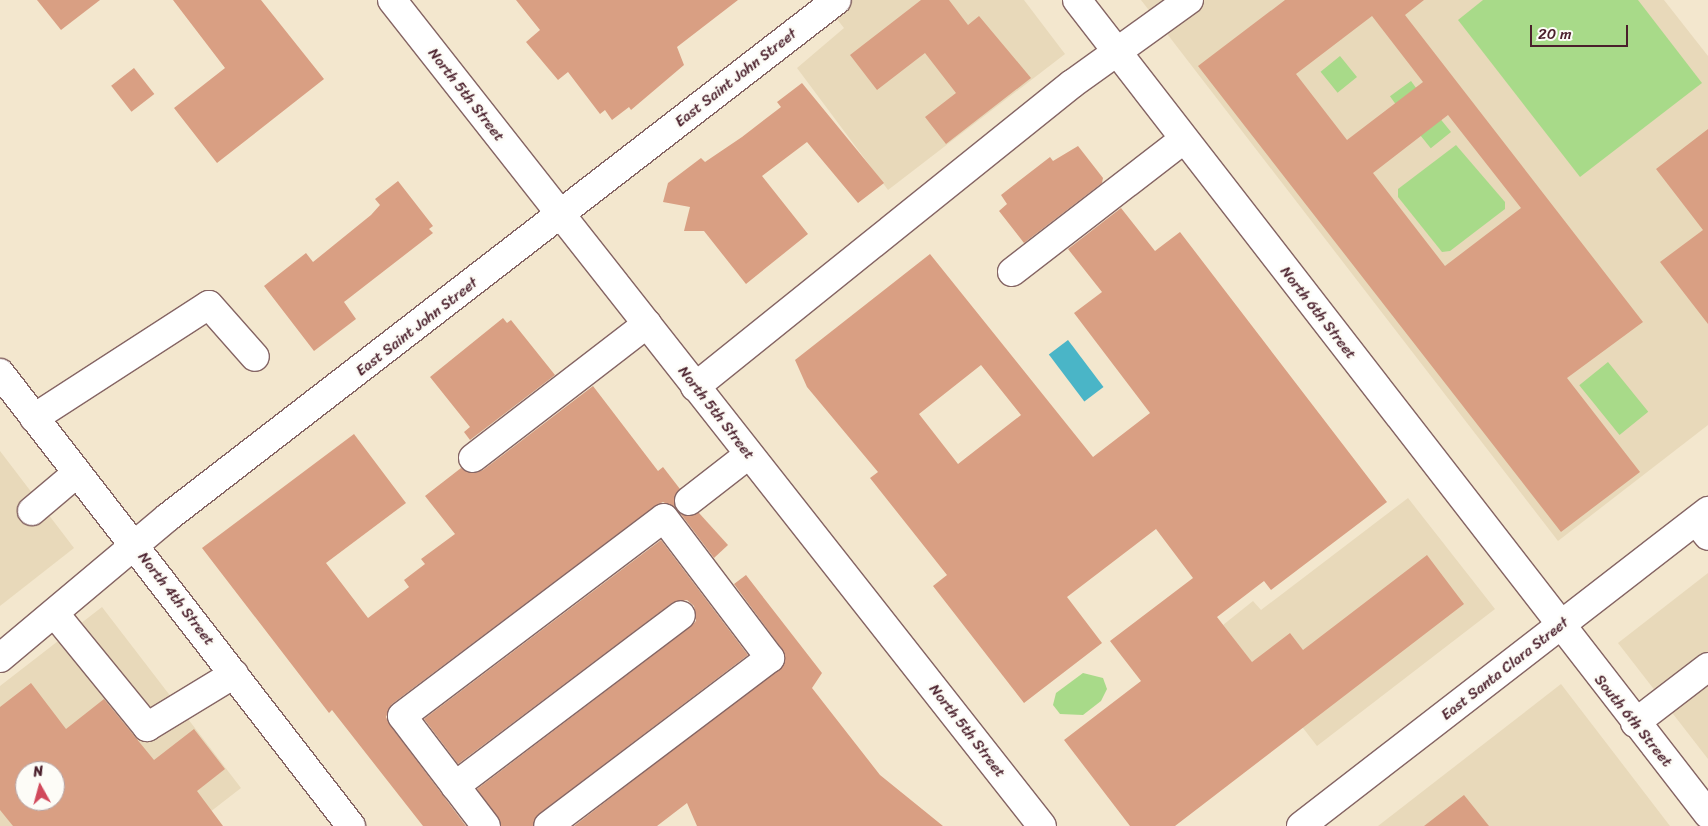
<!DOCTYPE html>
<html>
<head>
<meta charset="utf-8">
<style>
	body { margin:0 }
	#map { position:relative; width:1708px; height:826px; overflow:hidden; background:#f3e7ce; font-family:Sriracha,sans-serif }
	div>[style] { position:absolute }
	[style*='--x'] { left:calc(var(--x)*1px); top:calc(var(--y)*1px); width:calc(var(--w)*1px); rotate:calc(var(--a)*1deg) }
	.built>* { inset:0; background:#e8d9ba }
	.green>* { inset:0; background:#a8da89; transform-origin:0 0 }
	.water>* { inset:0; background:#4ab5c7; transform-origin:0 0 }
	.building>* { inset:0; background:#d99f83; transform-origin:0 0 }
	.roads { filter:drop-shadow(1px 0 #856564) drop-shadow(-1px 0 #856564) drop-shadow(0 1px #856564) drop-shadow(0 -1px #856564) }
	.minor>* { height:28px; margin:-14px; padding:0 14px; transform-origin:14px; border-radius:14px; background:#fff }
	.major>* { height:28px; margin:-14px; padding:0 14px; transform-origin:14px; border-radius:14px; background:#fff }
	span { translate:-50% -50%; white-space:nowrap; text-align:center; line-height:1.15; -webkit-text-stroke:5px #fdfcf7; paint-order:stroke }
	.street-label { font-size:15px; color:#4a1f2b }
	.north { position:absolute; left:15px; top:761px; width:50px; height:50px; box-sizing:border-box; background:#fdfcf7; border:1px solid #b5a4a5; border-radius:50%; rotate:353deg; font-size:14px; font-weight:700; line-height:20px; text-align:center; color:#4a1f2b }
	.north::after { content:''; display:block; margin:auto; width:18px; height:22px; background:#d1495b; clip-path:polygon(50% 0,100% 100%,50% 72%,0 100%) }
	.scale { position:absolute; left:1530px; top:25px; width:98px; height:22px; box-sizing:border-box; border:2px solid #4a1f2b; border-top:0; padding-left:6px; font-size:15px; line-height:18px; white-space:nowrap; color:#4a1f2b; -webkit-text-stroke:4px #fdfcf7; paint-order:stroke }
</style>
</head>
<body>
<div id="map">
	<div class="built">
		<i style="clip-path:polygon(822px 0,1024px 0,1065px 54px,888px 190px,797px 68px,844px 28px)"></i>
		<i style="clip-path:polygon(1141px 0,1664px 0,1708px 56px,1708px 425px,1558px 541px)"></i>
		<i style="clip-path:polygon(0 451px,74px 548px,0 606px)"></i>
		<i style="clip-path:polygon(1408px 498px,1495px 609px,1317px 746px,1223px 625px,1253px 601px,1261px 610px)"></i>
		<i style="clip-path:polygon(1708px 573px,1708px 759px,1618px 643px)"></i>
		<i style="clip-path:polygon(evenodd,102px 607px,241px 788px,192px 826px,0 826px,0 686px,102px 607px,25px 771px,55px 771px,55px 801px,25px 801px,25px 771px)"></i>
		<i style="clip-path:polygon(1561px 684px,1670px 826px,1378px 826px)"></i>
	</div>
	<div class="green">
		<i style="clip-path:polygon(1483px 0,1638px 0,1702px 83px,1580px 177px,1458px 20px)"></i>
		<i style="left:1340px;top:56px;width:27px;height:25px;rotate:51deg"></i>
		<i style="left:1411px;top:81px;width:27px;height:26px;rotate:54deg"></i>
		<i style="left:1434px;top:111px;width:27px;height:26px;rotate:51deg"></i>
		<i style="clip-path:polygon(1456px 145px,1505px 202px,1505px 209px,1450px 251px,1442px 252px,1398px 197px,1398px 189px)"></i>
		<i style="left:1608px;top:362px;width:64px;height:37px;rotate:51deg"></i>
		<i style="clip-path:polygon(1083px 673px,1103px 678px,1107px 689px,1101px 701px,1083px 715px,1060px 714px,1053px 705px,1056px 693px)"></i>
	</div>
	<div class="water">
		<i style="left:1068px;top:340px;width:59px;height:24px;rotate:53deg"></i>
	</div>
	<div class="building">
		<i style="clip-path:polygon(37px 0,100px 0,61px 30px)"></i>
		<i style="clip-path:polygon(173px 0,261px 0,324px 79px,217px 163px,174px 108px,225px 68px)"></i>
		<i style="clip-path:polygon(516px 0,738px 0,677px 47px,684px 65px,631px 110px,629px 107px,612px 120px,605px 110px,600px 114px,568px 72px,558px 80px,526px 42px,540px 30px)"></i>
		<i style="clip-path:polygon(921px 0,949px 0,968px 25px,979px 16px,1031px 78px,946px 144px,925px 117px,956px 93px,925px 53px,877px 90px,850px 55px)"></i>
		<i style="clip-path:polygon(evenodd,1285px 0,1424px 0,1405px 15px,1643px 322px,1567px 378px,1640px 472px,1561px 532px,1198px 66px,1285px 0,1372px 16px,1423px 82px,1347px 140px,1296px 74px,1372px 16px,1285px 0,1448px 115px,1521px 208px,1445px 266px,1373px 173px,1448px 115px)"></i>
		<i style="left:134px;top:68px;width:33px;height:29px;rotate:52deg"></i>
		<i style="clip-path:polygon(802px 83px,884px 183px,858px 203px,807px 142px,762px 176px,808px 234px,746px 284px,704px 231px,684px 231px,690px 207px,663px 202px,668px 183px,701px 158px,705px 162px,742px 137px,781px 107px,777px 102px)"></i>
		<i style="clip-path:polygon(1708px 129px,1708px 324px,1660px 262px,1703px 230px,1656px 169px)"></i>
		<i style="clip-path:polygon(1078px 146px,1103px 178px,1102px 183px,1024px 243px,999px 211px,1007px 204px,1001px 195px,1050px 157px,1053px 161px)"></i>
		<i style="clip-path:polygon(398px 181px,433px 226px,429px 229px,433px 233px,344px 302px,356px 319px,314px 351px,264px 286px,306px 253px,313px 262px,371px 215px,380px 205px,375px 199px)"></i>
		<i style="clip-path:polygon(evenodd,1121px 208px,1155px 251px,1180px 232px,1387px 502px,1271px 590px,1264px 581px,1217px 617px,1252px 662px,1290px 633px,1303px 650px,1427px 555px,1464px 604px,1175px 826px,1130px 826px,1064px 740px,1141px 681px,1110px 641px,1193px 578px,1156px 529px,1067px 597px,1102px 643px,1024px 703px,933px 586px,947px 575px,870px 478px,878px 472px,807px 387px,795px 360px,930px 254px,1093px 457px,1150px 413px,1074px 313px,1102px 292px,1068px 249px,1121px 208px,981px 365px,1021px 415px,958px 464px,919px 414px,981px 365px)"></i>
		<i style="clip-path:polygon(503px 318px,507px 323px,511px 320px,555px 375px,470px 440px,464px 432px,470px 427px,430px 377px)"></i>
		<i style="clip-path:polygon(593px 386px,658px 471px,663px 467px,680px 489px,675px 508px,663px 502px,655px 506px,392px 704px,386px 717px,390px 725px,466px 826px,423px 826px,332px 710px,329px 713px,202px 548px,354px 434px,406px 503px,326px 563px,368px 618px,409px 587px,404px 580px,425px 564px,421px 559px,455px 534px,425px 496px,461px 468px,475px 473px,483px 470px)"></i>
		<i style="clip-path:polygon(680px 513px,699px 513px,728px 545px,714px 558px)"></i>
		<i style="clip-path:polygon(661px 540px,748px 655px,539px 814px,533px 826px,501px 826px,477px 789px,690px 627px,696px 621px,694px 606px,687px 600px,672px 603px,458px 764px,424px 719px)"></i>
		<i style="clip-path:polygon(746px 575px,822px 673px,812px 688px,880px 775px,943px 826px,697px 826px,687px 803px,657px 826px,574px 826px,784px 664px,782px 649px,734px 584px)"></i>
		<i style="clip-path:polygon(evenodd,31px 683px,66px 729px,104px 699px,154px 760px,194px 729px,225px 769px,197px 791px,223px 826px,13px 826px,0 810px,0 707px,31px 683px,25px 771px,55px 771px,55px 801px,25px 801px,25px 771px)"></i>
		<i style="clip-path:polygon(1464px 795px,1489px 826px,1424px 826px)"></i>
	</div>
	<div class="roads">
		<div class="minor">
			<i style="--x:392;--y:0;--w:1051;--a:51.8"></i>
			<i style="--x:1077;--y:0;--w:1030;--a:52.22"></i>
			<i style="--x:1012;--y:272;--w:217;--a:-37.7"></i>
			<i style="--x:695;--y:387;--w:484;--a:-38.8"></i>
			<i style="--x:1072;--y:84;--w:144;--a:-35.7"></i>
			<i style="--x:34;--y:418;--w:208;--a:-32.9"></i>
			<i style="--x:209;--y:305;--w:69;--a:48.5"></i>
			<i style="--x:473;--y:458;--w:220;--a:-37.6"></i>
			<i style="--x:689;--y:501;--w:75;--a:-37.9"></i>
			<i style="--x:32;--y:511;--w:59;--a:-40.2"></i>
			<i style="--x:1696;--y:521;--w:19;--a:51"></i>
			<i style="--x:55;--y:614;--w:146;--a:50.8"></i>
			<i style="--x:147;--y:727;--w:102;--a:-31.3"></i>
			<i style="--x:0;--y:658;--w:219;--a:-40"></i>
			<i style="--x:168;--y:517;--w:845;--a:-37.7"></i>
			<i style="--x:1635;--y:723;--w:92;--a:-37.5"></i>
			<i style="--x:455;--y:786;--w:283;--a:-37.1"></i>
			<i style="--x:486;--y:826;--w:138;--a:-127.4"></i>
			<i style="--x:402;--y:716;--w:328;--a:-37.1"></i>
			<i style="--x:664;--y:518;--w:176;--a:52.9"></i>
			<i style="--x:770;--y:658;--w:278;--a:142.9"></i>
		</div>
		<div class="major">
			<i style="--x:0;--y:373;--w:573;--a:52.23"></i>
			<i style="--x:1301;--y:826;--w:515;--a:-37.74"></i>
		</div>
	</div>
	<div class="street-label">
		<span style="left:736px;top:78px;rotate:-38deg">East Saint John Street</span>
		<span style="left:466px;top:95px;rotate:52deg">North 5th Street</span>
		<span style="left:1318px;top:313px;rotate:52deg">North 6th Street</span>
		<span style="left:417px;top:327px;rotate:-38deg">East Saint John Street</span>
		<span style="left:716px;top:413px;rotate:52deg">North 5th Street</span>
		<span style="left:176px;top:599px;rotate:52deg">North 4th Street</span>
		<span style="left:1505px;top:669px;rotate:-38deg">East Santa Clara Street</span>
		<span style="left:1633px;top:721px;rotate:51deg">South 6th Street</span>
		<span style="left:967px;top:731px;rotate:52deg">North 5th Street</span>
	</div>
	<div class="north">N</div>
	<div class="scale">20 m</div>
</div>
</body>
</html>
